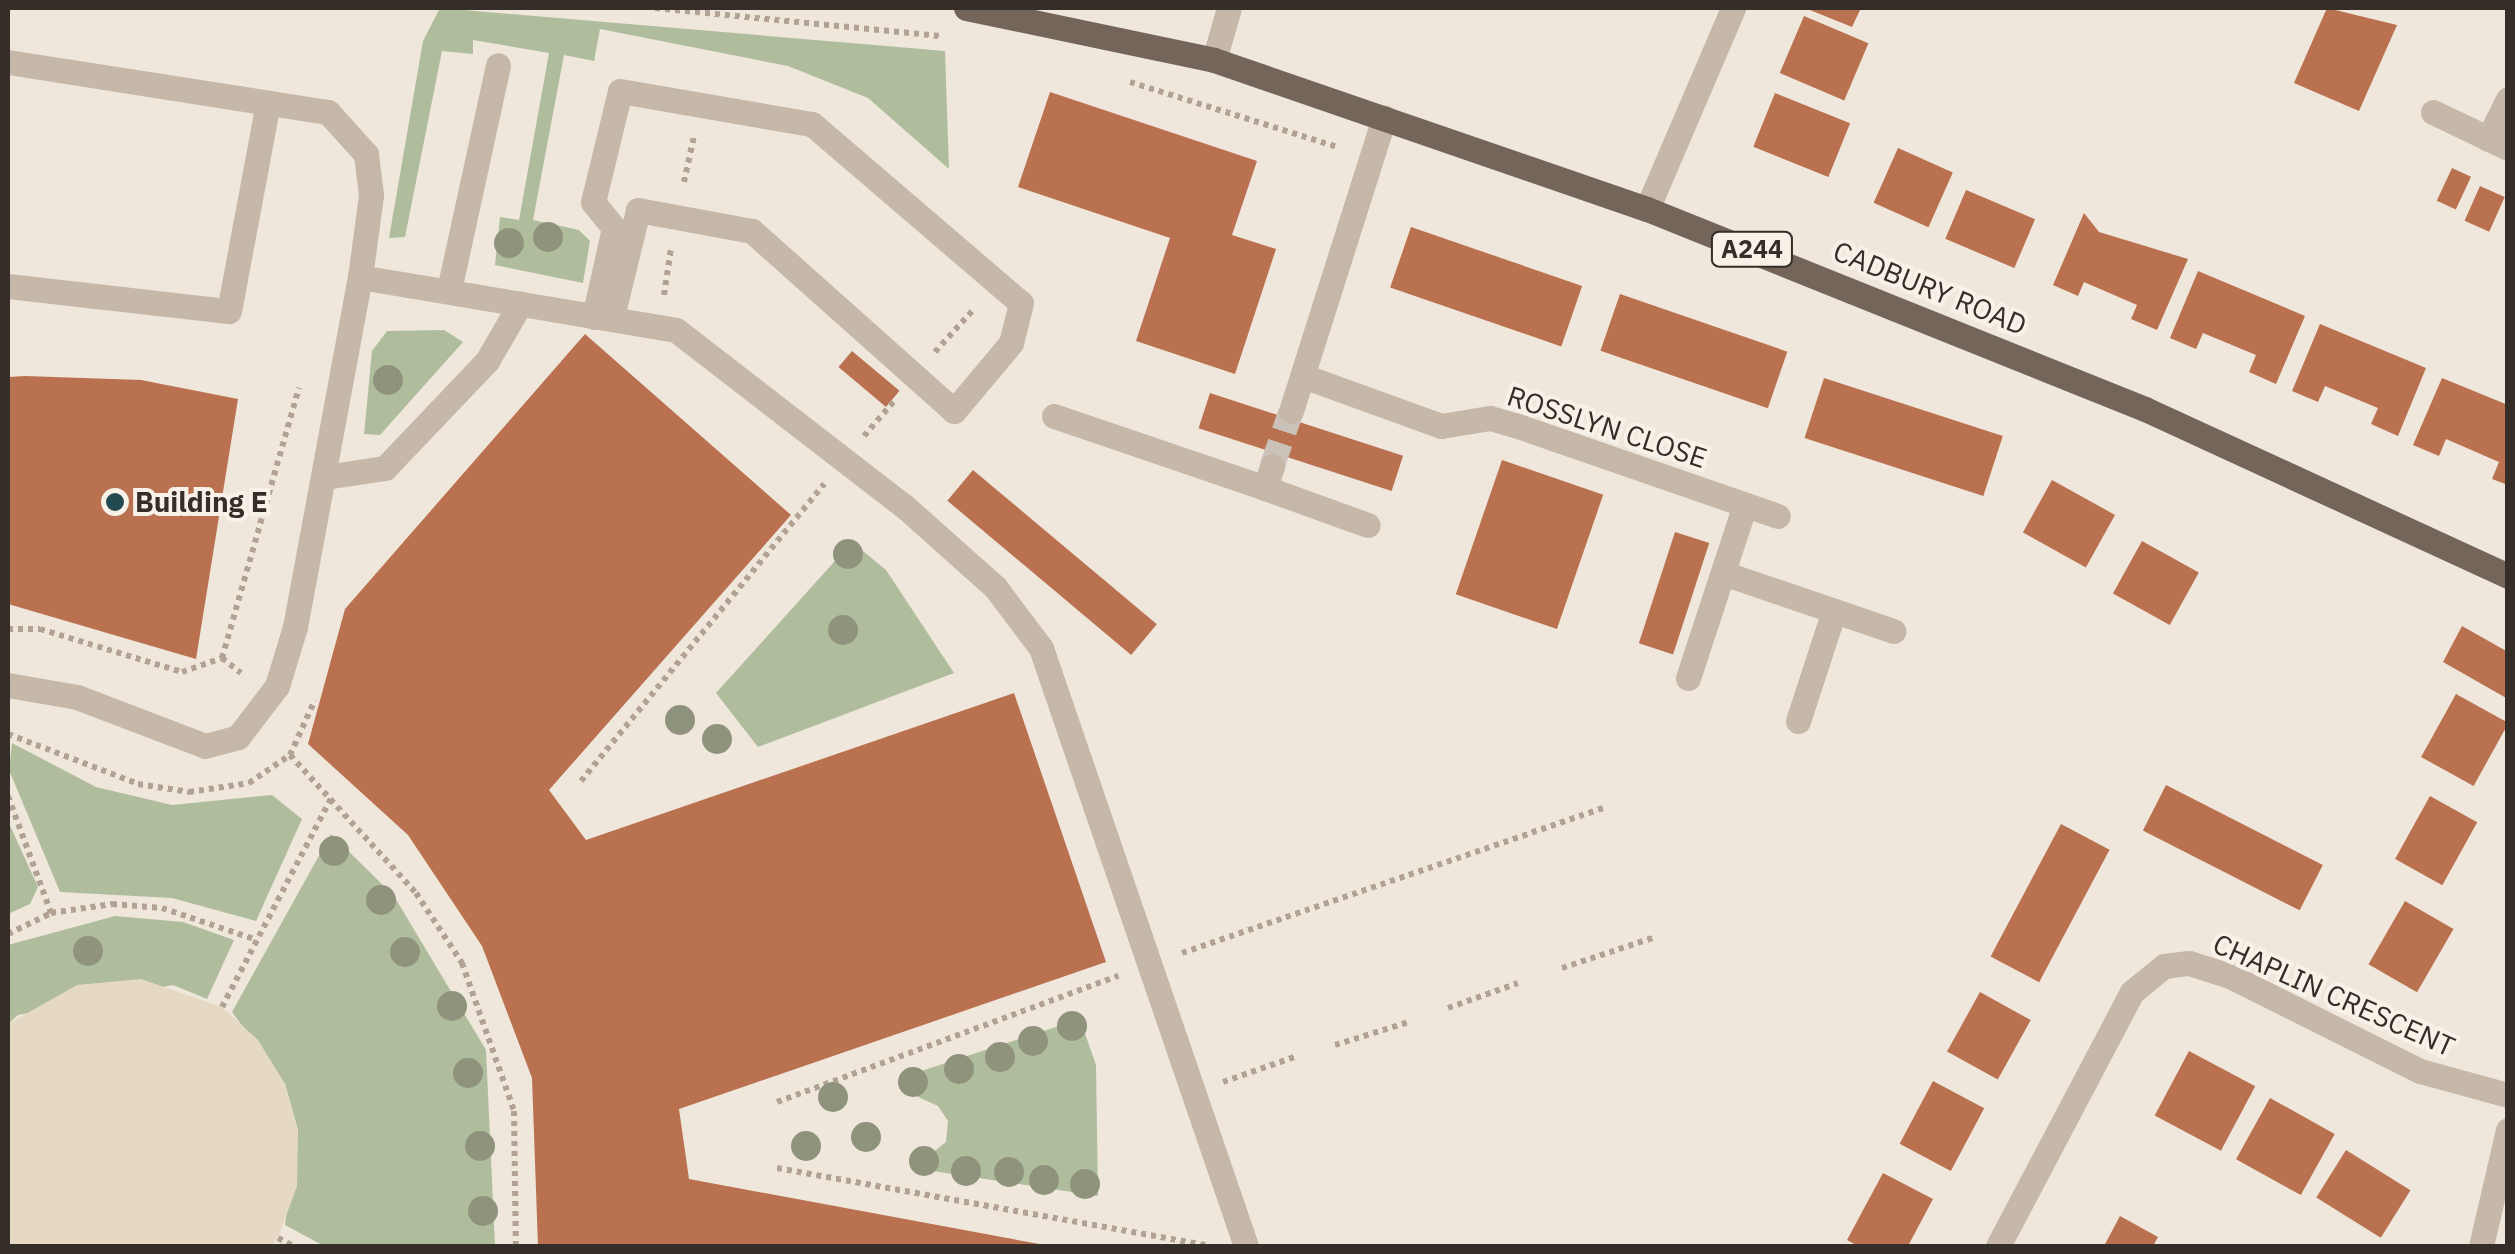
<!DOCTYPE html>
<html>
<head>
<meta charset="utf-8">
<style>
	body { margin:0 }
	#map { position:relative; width:2515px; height:1254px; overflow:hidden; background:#efe7dc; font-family:"IBM Plex Sans",sans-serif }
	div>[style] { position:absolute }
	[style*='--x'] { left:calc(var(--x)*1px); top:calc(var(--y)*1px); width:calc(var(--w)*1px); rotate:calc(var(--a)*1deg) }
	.green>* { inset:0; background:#b0bd9d }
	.plaza>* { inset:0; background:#e6d9c4 }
	.building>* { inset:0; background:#ba714f; transform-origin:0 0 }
	.minor-tunnel>* { height:25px; margin-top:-12.5px; transform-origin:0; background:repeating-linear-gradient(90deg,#cac2b8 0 25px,transparent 0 37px) }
	.path>* { height:6px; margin-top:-3px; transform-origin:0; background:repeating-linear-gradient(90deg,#b2a293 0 5px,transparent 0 10px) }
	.minor>* { height:25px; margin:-12.5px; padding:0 12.5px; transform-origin:12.5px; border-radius:12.5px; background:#c6b8a9 }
	.major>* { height:25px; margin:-12.5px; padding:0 12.5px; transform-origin:12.5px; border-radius:12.5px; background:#74655a }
	.trees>* { width:30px; height:30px; margin:-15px; border-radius:50%; background:#8f937c }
	.dots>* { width:28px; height:28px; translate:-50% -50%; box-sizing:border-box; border:5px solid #f7f1e7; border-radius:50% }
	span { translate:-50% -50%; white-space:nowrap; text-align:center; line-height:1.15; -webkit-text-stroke:8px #f7f1e7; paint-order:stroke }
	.shield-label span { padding:2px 8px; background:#f7f1e7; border:2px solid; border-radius:8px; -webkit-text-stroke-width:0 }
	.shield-label { font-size:25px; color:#342d28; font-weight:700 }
	.street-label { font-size:28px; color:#342d28 }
	.poi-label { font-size:28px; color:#342d28; font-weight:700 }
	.left { translate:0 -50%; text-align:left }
	.frame { position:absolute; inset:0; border:10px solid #342d28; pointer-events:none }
</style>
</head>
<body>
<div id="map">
	<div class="green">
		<i style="clip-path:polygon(440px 8px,945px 51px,949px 169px,868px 98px,788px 66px,600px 29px,594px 61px,564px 55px,533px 220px,579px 230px,590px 241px,583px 283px,495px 265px,500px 217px,519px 220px,549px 53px,473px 40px,473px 54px,442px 51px,405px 237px,389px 238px,423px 41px)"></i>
		<i style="clip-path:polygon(444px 330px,463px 342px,380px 435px,364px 434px,372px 351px,387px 331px)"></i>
		<i style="clip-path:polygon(852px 542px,886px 570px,954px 673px,758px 747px,716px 693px)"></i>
		<i style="clip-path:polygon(12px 743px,96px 787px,172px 805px,272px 795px,302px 819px,256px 921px,172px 898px,60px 892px,9px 770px)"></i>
		<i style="clip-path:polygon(8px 821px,38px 887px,30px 904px,8px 914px)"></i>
		<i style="clip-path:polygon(331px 834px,394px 896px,486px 1050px,495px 1246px,324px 1246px,285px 1225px,298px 1130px,285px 1084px,232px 1012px)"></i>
		<i style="clip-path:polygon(115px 916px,183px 922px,234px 940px,207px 999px,173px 985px,18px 1015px,8px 1024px,8px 945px)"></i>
		<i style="clip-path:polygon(1080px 1019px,1096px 1065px,1098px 1196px,913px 1168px,946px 1142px,948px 1121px,938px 1106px,905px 1091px,903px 1077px)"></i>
	</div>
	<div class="plaza">
		<i style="clip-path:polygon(141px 979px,222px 1007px,258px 1040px,285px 1084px,298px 1131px,297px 1186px,278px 1238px,272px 1246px,8px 1246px,8px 1024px,77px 985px)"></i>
	</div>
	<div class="building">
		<i style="clip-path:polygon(1805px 8px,1861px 8px,1852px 27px)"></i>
		<i style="clip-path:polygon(2327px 8px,2397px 25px,2359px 111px,2294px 83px)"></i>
		<i style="left:1804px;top:16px;width:70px;height:62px;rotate:23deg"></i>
		<i style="clip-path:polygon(1050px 92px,1257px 161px,1232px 235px,1276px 249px,1235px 374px,1136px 341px,1170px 238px,1018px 187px)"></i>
		<i style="left:1775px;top:93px;width:81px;height:58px;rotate:22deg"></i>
		<i style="left:1898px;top:148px;width:60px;height:60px;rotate:24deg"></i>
		<i style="left:2452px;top:168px;width:21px;height:36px;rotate:25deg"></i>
		<i style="left:2480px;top:186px;width:27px;height:38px;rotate:24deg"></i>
		<i style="left:1966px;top:190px;width:75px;height:53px;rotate:23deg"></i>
		<i style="clip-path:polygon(2084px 213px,2099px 232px,2188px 259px,2157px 330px,2131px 319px,2137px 305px,2084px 282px,2078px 296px,2053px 285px)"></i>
		<i style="left:1411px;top:227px;width:181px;height:64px;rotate:19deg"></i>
		<i style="clip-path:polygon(2198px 271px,2305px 316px,2276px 384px,2249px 372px,2256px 355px,2203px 333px,2196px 349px,2170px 338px)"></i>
		<i style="left:1620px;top:294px;width:177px;height:60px;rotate:19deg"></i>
		<i style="clip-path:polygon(2320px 324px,2426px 368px,2398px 436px,2371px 424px,2378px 408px,2325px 386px,2318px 402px,2292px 391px)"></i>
		<i style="clip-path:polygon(585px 334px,791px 515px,549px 790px,586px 840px,1014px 693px,1106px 962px,679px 1109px,689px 1179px,1050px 1246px,538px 1246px,532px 1078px,482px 946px,408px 835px,308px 744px,345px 609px)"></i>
		<i style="left:852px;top:351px;width:62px;height:21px;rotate:40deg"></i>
		<i style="clip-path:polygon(25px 376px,141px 380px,238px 399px,196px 659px,8px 604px,8px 377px)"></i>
		<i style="left:1824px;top:378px;width:188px;height:63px;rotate:18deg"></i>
		<i style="clip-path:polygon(2442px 378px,2508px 405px,2508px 485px,2492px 479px,2499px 462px,2446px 439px,2439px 456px,2413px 445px)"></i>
		<i style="left:1210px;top:393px;width:203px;height:37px;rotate:18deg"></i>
		<i style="left:1502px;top:460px;width:107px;height:142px;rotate:19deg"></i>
		<i style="left:973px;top:470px;width:240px;height:40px;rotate:40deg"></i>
		<i style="left:2052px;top:480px;width:72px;height:60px;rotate:29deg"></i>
		<i style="left:1675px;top:532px;width:36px;height:117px;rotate:18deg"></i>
		<i style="left:2142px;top:541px;width:65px;height:60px;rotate:29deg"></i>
		<i style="clip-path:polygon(2462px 626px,2508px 652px,2508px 699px,2443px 662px)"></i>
		<i style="left:2456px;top:694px;width:60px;height:72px;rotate:29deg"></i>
		<i style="left:2166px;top:785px;width:176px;height:51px;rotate:27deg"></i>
		<i style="left:2430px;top:796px;width:54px;height:72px;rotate:29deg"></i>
		<i style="left:2061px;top:824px;width:55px;height:150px;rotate:28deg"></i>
		<i style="left:2405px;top:901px;width:56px;height:73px;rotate:30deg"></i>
		<i style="left:1980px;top:992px;width:58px;height:68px;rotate:29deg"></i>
		<i style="left:2189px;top:1051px;width:75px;height:73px;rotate:28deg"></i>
		<i style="left:1933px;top:1081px;width:58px;height:71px;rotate:28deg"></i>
		<i style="left:2270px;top:1098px;width:74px;height:70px;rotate:29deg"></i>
		<i style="left:2346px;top:1150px;width:76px;height:56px;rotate:32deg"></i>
		<i style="clip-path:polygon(1883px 1173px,1933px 1199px,1908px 1246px,1858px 1246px,1847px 1240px)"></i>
		<i style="clip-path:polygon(2120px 1216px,2158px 1237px,2153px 1246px,2104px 1246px)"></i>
	</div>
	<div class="minor-tunnel">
		<i style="--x:1272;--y:466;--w:58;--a:-70.9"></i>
	</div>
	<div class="path">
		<i style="--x:655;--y:8;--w:289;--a:5.6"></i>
		<i style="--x:1130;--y:82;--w:217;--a:17.4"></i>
		<i style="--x:684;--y:182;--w:47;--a:-77.7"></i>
		<i style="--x:664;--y:295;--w:48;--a:-81.5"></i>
		<i style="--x:935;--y:352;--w:58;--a:-47.8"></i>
		<i style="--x:864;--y:436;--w:48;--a:-49.3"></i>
		<i style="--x:8;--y:629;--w:32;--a:0"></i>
		<i style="--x:40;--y:629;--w:148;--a:16.8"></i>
		<i style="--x:182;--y:672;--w:42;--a:-19.3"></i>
		<i style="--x:222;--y:658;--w:24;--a:38"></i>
		<i style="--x:222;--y:658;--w:281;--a:-74.1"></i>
		<i style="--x:8;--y:734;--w:139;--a:21"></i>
		<i style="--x:138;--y:784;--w:52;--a:8.9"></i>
		<i style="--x:189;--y:792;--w:61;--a:-8.5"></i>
		<i style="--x:249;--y:783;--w:50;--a:-34.3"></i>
		<i style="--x:290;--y:755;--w:60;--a:-65.6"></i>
		<i style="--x:290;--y:755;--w:187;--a:47.6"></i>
		<i style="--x:416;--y:893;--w:84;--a:56.7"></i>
		<i style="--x:462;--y:963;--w:157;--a:70.6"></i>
		<i style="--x:514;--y:1111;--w:135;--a:89.2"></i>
		<i style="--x:581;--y:781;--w:384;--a:-50.7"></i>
		<i style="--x:8;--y:796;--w:125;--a:69.8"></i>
		<i style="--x:8;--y:934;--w:48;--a:-26"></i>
		<i style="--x:51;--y:913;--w:62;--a:-8.4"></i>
		<i style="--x:112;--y:904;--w:50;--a:4.6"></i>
		<i style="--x:162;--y:908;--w:100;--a:18.6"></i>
		<i style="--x:1182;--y:953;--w:448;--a:-19"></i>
		<i style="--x:1562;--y:968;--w:98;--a:-18.4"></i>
		<i style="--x:222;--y:1007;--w:237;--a:-62.4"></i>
		<i style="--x:1448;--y:1008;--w:74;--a:-19.7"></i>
		<i style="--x:1335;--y:1045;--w:77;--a:-17.3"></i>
		<i style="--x:1223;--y:1082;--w:78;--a:-19.4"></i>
		<i style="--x:777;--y:1102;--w:364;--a:-20.3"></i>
		<i style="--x:777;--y:1168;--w:439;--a:10.2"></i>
		<i style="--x:278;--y:1238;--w:17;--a:28"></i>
	</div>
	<div class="minor">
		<i style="--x:1214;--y:60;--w:54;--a:-73.9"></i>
		<i style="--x:8;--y:62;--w:324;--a:8.9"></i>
		<i style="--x:328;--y:112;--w:57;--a:47.9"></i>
		<i style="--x:366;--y:154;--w:41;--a:83"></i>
		<i style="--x:371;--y:195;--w:83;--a:97.6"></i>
		<i style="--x:2433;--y:112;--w:83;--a:25.6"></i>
		<i style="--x:2488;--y:139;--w:45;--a:-63.4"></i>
		<i style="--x:1647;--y:209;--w:219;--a:-66.8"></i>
		<i style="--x:8;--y:286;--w:222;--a:6.5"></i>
		<i style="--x:229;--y:311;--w:212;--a:-79.4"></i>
		<i style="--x:449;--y:290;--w:230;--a:-77.7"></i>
		<i style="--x:594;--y:317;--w:91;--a:-77.3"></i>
		<i style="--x:614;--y:228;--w:33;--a:-129"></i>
		<i style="--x:593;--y:202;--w:114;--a:-76.3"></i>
		<i style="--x:620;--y:91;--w:195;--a:9.8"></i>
		<i style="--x:812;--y:124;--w:275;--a:40.6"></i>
		<i style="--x:1021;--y:303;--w:41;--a:104"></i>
		<i style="--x:1011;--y:343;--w:89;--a:130"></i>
		<i style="--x:954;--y:411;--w:271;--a:-138.3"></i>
		<i style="--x:752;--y:231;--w:116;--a:-169.6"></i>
		<i style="--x:638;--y:210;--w:110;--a:103.7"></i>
		<i style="--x:1303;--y:376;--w:147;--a:19.9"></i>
		<i style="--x:1441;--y:426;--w:50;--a:-9.3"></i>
		<i style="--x:1490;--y:418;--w:26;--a:16"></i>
		<i style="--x:1515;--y:425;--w:278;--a:19.1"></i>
		<i style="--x:1291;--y:411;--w:308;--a:-72.4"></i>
		<i style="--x:1054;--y:416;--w:223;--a:18.8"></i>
		<i style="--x:1265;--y:488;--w:23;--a:-72"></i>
		<i style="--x:325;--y:477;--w:61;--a:-8.5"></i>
		<i style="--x:385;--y:468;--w:148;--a:-46.4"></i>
		<i style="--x:487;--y:361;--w:66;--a:-59.9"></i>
		<i style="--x:1265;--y:488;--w:109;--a:19.8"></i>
		<i style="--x:1723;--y:573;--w:180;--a:18.8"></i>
		<i style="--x:1688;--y:678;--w:182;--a:-71.8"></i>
		<i style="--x:8;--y:685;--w:70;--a:9.9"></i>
		<i style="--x:77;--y:697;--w:137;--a:20.9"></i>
		<i style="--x:205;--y:746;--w:34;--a:-15"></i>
		<i style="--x:238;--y:737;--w:64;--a:-52.6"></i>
		<i style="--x:277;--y:686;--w:62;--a:-73"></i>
		<i style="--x:295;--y:627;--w:356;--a:-79.5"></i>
		<i style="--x:360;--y:277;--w:320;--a:9.5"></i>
		<i style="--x:676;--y:330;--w:288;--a:37.7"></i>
		<i style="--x:904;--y:506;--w:122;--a:41.7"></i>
		<i style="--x:995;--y:587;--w:76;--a:53"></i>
		<i style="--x:1041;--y:648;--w:632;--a:71.08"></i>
		<i style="--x:1798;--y:721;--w:116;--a:-71.9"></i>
		<i style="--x:1998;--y:1246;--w:287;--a:-62.2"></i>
		<i style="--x:2132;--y:992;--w:41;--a:-39.1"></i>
		<i style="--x:2164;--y:966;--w:25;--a:-7"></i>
		<i style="--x:2189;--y:963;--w:43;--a:17.6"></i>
		<i style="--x:2230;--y:976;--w:212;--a:26.6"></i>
		<i style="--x:2420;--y:1071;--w:91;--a:15.3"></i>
		<i style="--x:2481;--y:1246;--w:119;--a:-76.9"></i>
	</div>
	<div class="major">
		<i style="--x:966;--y:8;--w:253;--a:11.8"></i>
		<i style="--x:1214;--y:60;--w:458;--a:19"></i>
		<i style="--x:1647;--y:209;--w:537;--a:21.88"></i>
		<i style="--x:2145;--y:409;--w:400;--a:24.7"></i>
	</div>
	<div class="trees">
		<i style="left:548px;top:237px"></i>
		<i style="left:509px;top:243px"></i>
		<i style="left:388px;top:380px"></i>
		<i style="left:848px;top:554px"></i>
		<i style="left:843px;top:630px"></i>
		<i style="left:680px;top:720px"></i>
		<i style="left:717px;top:739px"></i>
		<i style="left:334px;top:851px"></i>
		<i style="left:381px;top:900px"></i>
		<i style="left:88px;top:951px"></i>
		<i style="left:405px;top:952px"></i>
		<i style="left:452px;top:1006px"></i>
		<i style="left:1072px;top:1026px"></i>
		<i style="left:1033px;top:1041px"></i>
		<i style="left:1000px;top:1057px"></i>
		<i style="left:959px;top:1069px"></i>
		<i style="left:468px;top:1073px"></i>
		<i style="left:913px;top:1082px"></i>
		<i style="left:833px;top:1097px"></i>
		<i style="left:866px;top:1137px"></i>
		<i style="left:480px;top:1146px"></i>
		<i style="left:806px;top:1146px"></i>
		<i style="left:924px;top:1161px"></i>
		<i style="left:966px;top:1171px"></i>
		<i style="left:1009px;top:1172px"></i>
		<i style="left:1044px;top:1180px"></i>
		<i style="left:1085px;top:1184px"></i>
		<i style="left:483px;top:1211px"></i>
	</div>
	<div class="dots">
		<i style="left:115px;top:502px;background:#224a51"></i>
	</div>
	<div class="shield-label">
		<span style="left:1752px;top:249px">A244</span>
	</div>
	<div class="street-label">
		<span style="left:1930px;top:288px;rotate:22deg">CADBURY ROAD</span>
		<span style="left:1607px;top:427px;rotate:18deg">ROSSLYN CLOSE</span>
		<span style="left:2334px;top:995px;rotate:24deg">CHAPLIN CRESCENT</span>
	</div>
	<div class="poi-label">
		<span class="left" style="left:135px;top:502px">Building E</span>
	</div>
	<div class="frame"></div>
</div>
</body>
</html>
